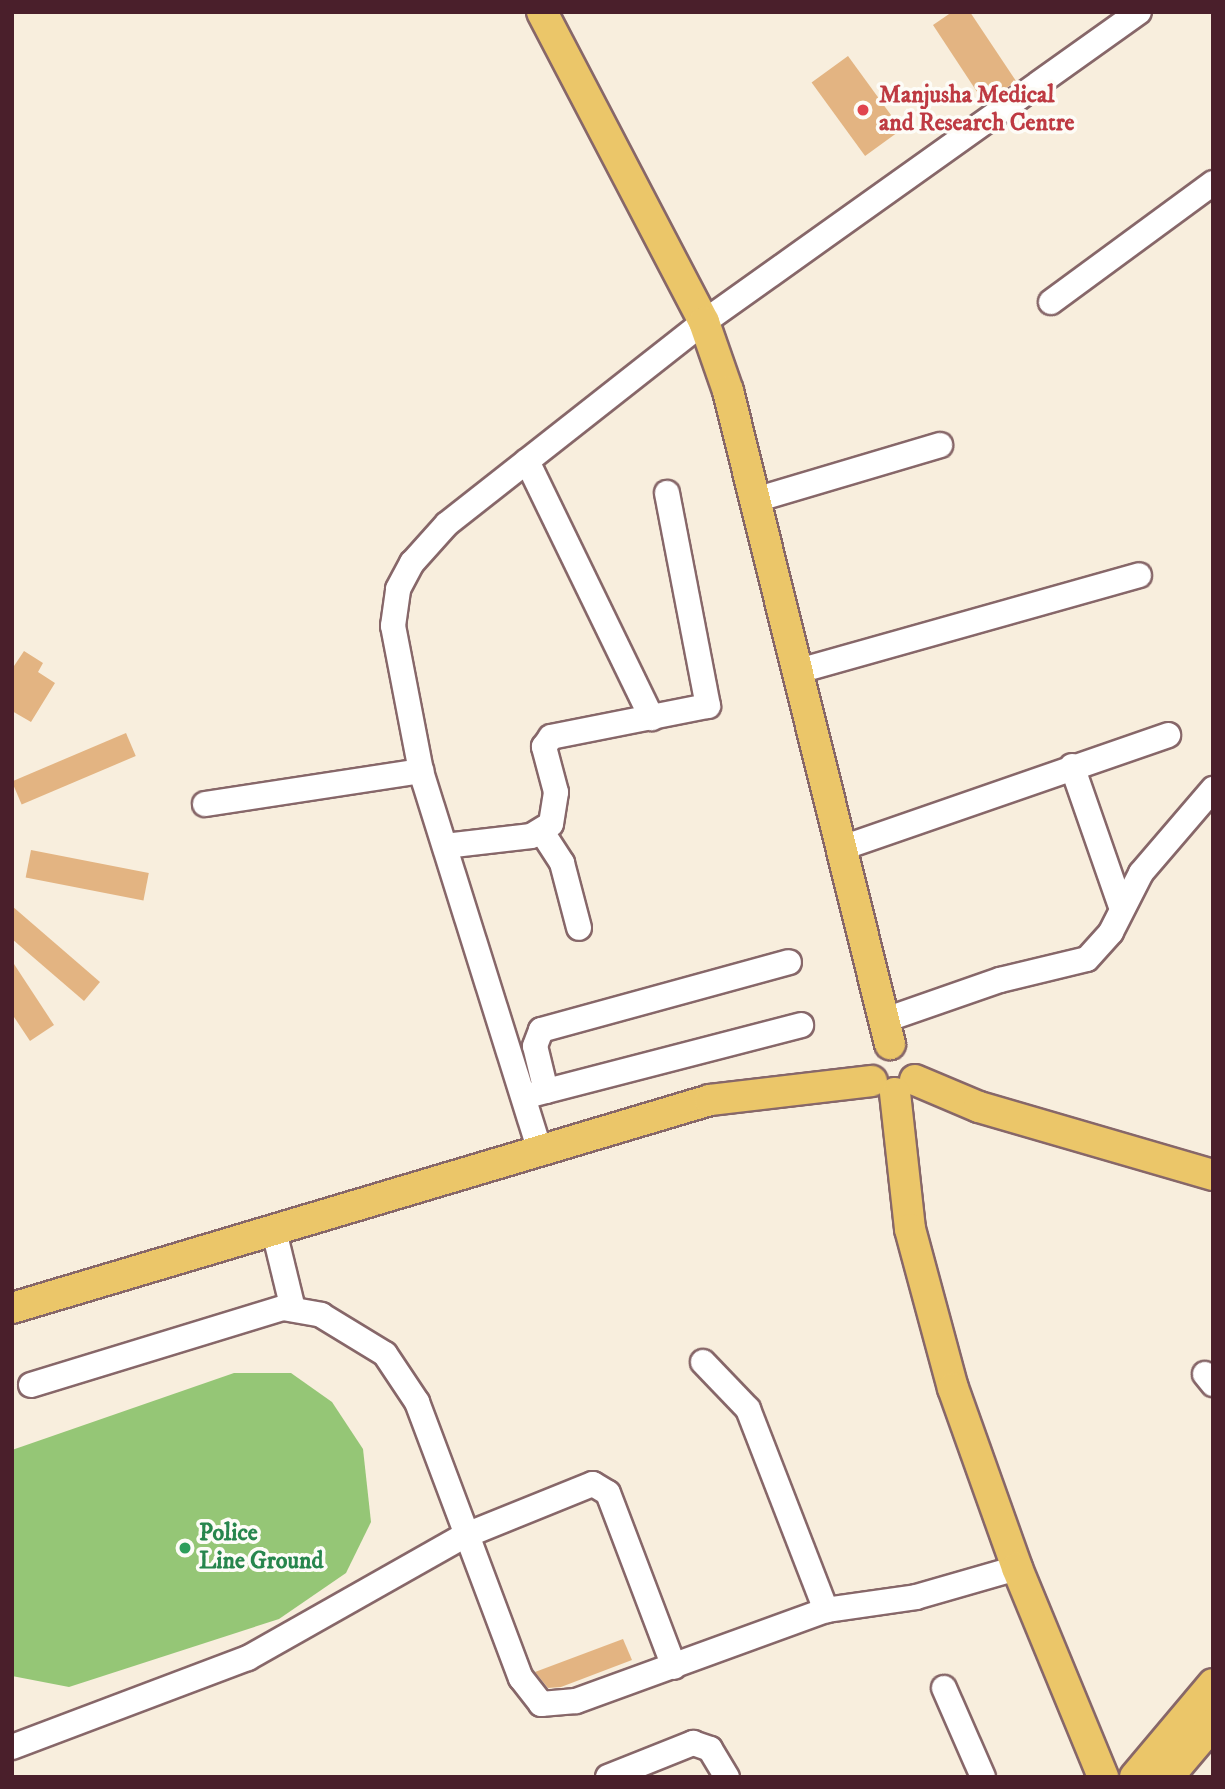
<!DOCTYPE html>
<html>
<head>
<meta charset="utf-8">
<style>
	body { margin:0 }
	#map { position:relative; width:1225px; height:1789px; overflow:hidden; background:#f8eedd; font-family:"IM FELL DW Pica",serif }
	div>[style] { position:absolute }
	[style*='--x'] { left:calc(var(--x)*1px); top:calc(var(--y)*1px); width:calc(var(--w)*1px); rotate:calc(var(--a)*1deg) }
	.green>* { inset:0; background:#95c676 }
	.building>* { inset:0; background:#e3b482; transform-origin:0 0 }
	.roads { filter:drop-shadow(2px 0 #876769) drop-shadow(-2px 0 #876769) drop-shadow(0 2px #876769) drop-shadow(0 -2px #876769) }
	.minor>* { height:24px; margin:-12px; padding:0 12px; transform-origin:12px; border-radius:12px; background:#fff }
	.major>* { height:30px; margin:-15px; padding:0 15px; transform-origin:15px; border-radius:15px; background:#ebc669 }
	.dots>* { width:19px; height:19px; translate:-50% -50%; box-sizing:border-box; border:4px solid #fdfcf7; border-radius:50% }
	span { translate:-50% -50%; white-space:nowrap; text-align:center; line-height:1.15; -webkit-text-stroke:7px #fdfcf7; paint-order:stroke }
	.health-label { font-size:24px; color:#be3a42; font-weight:700 }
	.left { translate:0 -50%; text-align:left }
	.leisure-label { font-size:24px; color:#27864d; font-weight:700 }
	.frame { position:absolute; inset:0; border:14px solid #4a1f2b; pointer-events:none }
</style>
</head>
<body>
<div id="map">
	<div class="green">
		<i style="clip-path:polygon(234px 1373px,291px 1373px,332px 1402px,363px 1449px,371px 1522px,346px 1573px,279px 1619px,69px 1687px,12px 1676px,12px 1450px)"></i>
	</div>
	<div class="building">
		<i style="clip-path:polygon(952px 12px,970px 12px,1016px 81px,985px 104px,933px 25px)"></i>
		<i style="left:848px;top:56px;width:91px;height:45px;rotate:54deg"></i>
		<i style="clip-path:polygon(24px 651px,43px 663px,38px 672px,55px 683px,31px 722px,12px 711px,12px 669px)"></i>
		<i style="left:126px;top:733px;width:25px;height:124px;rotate:67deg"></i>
		<i style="left:31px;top:850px;width:120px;height:28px;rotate:11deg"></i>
		<i style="clip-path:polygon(12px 906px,100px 982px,84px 1001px,12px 939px)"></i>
		<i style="clip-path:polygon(12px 961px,54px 1025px,30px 1041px,12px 1014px)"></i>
		<i style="clip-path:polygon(623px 1639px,632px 1660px,561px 1687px,548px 1688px,535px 1672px)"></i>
	</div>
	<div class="roads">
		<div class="minor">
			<i style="--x:1051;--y:302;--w:201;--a:-36.3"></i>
			<i style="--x:527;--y:461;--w:286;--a:64.1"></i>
			<i style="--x:758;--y:499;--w:190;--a:-16.5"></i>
			<i style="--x:802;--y:670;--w:350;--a:-15.7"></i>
			<i style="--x:1072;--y:766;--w:146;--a:70.8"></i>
			<i style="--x:205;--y:804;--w:219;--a:-8.7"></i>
			<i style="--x:542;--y:832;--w:37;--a:57"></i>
			<i style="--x:562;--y:863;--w:67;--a:75.3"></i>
			<i style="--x:445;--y:846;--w:87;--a:-6.6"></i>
			<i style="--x:531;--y:836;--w:23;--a:-31"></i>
			<i style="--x:551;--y:824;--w:32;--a:-81"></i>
			<i style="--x:556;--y:792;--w:47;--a:-104.9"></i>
			<i style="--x:544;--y:747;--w:12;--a:-55"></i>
			<i style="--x:551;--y:737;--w:160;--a:-11.2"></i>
			<i style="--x:708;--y:706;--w:217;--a:-100.9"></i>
			<i style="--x:845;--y:847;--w:342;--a:-19.1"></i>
			<i style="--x:885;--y:1020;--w:122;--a:-19.2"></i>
			<i style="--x:1000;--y:980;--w:89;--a:-13.6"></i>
			<i style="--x:1087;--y:959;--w:36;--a:-48"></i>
			<i style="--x:1111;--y:932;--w:66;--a:-63"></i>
			<i style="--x:1141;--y:873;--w:111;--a:-49.4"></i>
			<i style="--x:546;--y:1091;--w:46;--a:-103.7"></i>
			<i style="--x:535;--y:1046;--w:17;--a:-69"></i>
			<i style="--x:541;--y:1030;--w:257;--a:-15.3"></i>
			<i style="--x:531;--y:1095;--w:279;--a:-14.5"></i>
			<i style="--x:539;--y:1148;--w:395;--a:-107.4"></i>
			<i style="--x:421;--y:771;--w:148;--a:-100.9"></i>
			<i style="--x:393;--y:626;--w:37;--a:-82"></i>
			<i style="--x:398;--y:589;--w:30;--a:-62"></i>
			<i style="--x:412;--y:563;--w:52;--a:-48.1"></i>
			<i style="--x:447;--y:524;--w:327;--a:-38.2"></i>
			<i style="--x:704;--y:322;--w:534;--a:-35.48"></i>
			<i style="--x:274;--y:1231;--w:80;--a:76.3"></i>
			<i style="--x:703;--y:1362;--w:65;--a:46.2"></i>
			<i style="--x:748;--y:1409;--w:216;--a:68.8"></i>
			<i style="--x:1205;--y:1374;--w:13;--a:51"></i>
			<i style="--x:31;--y:1385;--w:264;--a:-17"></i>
			<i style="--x:283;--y:1308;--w:39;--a:10"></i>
			<i style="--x:321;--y:1315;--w:75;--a:31.4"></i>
			<i style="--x:385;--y:1354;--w:58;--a:56.3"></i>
			<i style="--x:417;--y:1402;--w:295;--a:69.4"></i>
			<i style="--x:521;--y:1678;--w:33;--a:52"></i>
			<i style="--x:541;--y:1704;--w:35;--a:-5"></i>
			<i style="--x:576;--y:1701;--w:266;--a:-20"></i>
			<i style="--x:826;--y:1610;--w:91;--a:-8.2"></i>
			<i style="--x:916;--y:1597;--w:105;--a:-16"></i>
			<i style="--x:944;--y:1688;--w:97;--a:66.3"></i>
			<i style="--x:12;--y:1747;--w:252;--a:-20.7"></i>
			<i style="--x:248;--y:1658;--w:248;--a:-29.5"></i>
			<i style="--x:464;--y:1536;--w:139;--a:-22"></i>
			<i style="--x:593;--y:1484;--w:17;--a:31"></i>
			<i style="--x:608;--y:1493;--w:186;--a:69.2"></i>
			<i style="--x:608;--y:1777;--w:92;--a:-21.8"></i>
			<i style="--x:693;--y:1743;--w:18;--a:19"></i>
			<i style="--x:710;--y:1749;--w:33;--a:59"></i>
		</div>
		<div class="major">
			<i style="--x:542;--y:12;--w:350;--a:62.4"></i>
			<i style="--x:704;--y:322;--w:73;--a:70.8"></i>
			<i style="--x:728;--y:391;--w:673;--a:76.07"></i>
			<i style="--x:915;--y:1080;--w:69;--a:22.9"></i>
			<i style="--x:979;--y:1107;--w:244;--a:16.2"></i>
			<i style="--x:895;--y:1093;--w:137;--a:83.7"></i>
			<i style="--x:910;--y:1229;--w:165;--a:74.9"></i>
			<i style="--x:953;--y:1388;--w:191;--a:70.4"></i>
			<i style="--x:1017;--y:1568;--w:226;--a:67.6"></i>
			<i style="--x:12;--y:1308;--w:728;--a:-16.59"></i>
			<i style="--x:710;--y:1100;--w:163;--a:-6.7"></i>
			<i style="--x:1135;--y:1777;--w:121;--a:-50"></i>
			<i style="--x:1168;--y:1777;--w:70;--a:-49.7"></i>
		</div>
	</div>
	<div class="dots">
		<i style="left:863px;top:110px;background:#e0444e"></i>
		<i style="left:185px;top:1548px;background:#2e9e5b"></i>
	</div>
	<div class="health-label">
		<span class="left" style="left:879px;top:110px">Manjusha Medical<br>and Research Centre</span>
	</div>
	<div class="leisure-label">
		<span class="left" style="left:199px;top:1548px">Police<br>Line Ground</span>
	</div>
	<div class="frame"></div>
</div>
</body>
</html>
